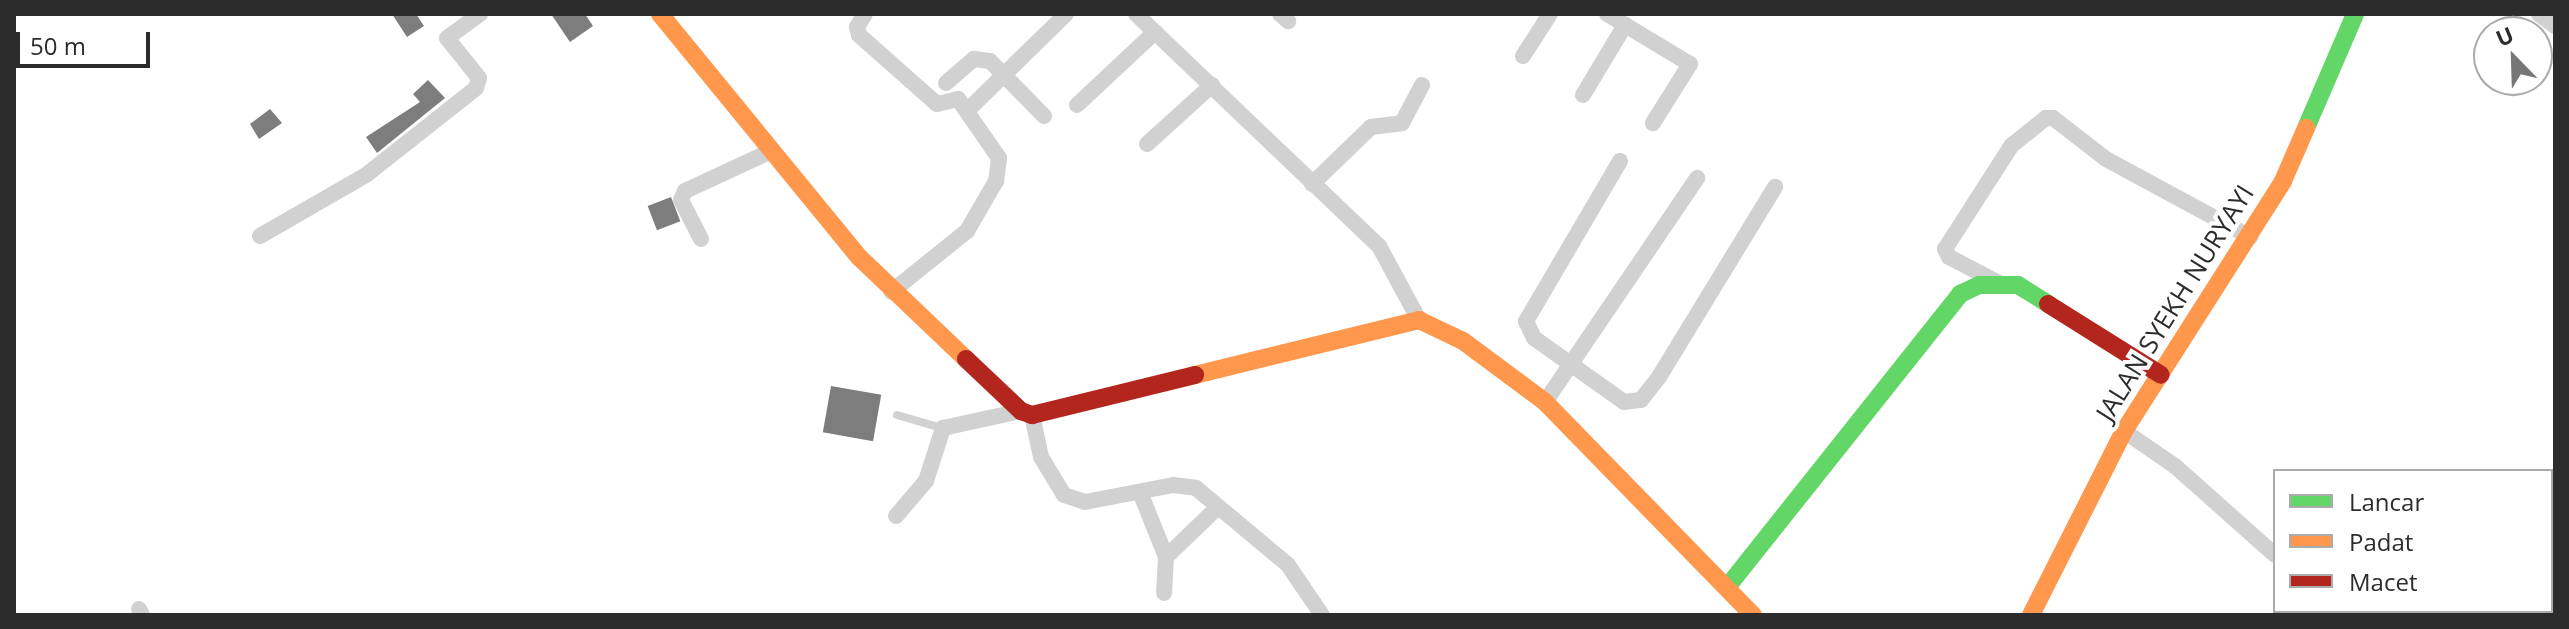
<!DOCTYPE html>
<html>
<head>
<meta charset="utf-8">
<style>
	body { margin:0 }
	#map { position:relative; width:2569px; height:629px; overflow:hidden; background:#fff; font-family:"Open Sans",sans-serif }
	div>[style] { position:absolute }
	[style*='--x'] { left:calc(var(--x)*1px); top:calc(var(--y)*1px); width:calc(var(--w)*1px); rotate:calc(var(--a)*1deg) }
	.building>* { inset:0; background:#7d7d7d; transform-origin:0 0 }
	.lane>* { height:8px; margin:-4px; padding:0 4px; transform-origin:4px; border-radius:4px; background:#d1d1d1 }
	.street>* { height:16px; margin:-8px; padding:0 8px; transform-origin:8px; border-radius:8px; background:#d1d1d1 }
	.fast>* { height:18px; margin:-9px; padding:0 9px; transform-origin:9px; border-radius:9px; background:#63d668 }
	.slow>* { height:18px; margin:-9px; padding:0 9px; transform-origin:9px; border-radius:9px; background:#ff974d }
	.jam>* { height:18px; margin:-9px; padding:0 9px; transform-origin:9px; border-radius:9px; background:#b3261e }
	span { translate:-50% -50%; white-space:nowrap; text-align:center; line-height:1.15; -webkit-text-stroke:8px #fff; paint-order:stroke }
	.street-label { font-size:26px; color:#2c2c2c }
	.frame { position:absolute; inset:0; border:16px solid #2c2c2c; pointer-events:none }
	.legend { position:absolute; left:2273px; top:469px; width:280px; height:144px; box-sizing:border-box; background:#fff; border:2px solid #ababab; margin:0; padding:10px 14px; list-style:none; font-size:24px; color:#2c2c2c }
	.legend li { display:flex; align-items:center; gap:16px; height:40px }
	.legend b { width:40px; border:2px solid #ababab }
	.north { position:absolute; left:2473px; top:16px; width:80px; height:80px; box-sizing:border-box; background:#fff; border:2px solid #ababab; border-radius:50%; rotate:337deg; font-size:22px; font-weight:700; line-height:32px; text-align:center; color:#2c2c2c }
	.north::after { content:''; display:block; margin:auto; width:28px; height:36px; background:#767676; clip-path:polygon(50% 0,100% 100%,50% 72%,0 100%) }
	.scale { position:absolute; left:16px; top:32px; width:134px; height:36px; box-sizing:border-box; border:4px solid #2c2c2c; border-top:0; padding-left:10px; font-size:24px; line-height:28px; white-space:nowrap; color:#2c2c2c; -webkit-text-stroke:6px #fff; paint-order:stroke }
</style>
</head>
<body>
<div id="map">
	<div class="building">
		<i style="clip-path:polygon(392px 14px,416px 14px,424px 26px,407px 37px)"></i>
		<i style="clip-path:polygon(551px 14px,585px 14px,593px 26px,570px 42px)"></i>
		<i style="clip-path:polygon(428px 80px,445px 98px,377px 153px,366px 137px,420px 102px,413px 94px)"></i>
		<i style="clip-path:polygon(270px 109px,282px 123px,259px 139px,250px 124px)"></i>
		<i style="left:671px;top:197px;width:26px;height:25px;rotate:69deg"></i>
		<i style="left:831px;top:386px;width:51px;height:47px;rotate:10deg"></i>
	</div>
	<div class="lane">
		<i style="--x:897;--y:415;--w:47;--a:16.1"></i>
	</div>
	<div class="street">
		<i style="--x:865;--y:14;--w:15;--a:122"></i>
		<i style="--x:857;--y:27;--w:8;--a:76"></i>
		<i style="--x:859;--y:35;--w:104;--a:41.5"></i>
		<i style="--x:937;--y:104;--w:22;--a:-13"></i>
		<i style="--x:958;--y:99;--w:72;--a:55.2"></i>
		<i style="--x:999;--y:158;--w:23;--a:97"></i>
		<i style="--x:996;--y:181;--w:58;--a:120.1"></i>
		<i style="--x:967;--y:231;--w:97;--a:141.2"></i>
		<i style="--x:1136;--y:14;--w:336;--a:43.7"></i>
		<i style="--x:1379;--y:246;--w:84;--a:61.6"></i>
		<i style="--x:1280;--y:14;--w:11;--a:41"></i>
		<i style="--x:1607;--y:14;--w:97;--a:31.1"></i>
		<i style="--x:1690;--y:64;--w:70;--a:122.1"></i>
		<i style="--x:2539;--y:14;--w:20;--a:37"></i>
		<i style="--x:1523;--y:56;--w:50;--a:-57.3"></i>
		<i style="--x:946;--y:83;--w:37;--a:-41"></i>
		<i style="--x:974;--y:59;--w:16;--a:7"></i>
		<i style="--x:990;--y:61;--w:77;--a:45.5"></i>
		<i style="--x:1583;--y:95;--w:82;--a:-59"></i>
		<i style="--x:1077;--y:105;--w:107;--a:-43.1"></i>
		<i style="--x:969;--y:109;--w:136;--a:-44.4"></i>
		<i style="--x:1147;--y:144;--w:88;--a:-42.2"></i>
		<i style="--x:1620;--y:161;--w:186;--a:120.4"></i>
		<i style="--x:1526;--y:321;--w:19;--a:65"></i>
		<i style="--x:1534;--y:338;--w:110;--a:35.4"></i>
		<i style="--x:1624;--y:402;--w:17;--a:-7"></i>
		<i style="--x:1641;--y:400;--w:29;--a:-52"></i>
		<i style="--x:1659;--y:377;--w:223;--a:-58.6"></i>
		<i style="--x:1312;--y:184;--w:82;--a:-44"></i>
		<i style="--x:1371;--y:127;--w:31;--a:-7"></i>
		<i style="--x:1402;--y:123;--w:43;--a:-62.2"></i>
		<i style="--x:260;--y:236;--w:122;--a:-29.9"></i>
		<i style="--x:366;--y:175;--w:140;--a:-38.3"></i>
		<i style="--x:476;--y:88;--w:10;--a:-73"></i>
		<i style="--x:479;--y:78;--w:51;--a:-128.7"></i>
		<i style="--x:447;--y:38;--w:41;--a:-36"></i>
		<i style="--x:701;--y:239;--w:44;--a:-117.1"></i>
		<i style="--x:681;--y:200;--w:10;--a:-66"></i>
		<i style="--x:685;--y:191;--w:95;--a:-24.9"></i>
		<i style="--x:1999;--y:283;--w:56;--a:-152.5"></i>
		<i style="--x:1949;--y:257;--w:9;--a:-117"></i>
		<i style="--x:1945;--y:249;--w:122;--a:-57.3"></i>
		<i style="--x:2011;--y:146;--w:45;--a:-38.7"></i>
		<i style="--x:2046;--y:118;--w:7;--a:0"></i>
		<i style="--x:2053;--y:118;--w:67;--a:37.7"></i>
		<i style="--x:2106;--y:159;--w:164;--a:28.4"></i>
		<i style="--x:1545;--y:402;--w:271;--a:-55.8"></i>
		<i style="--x:1032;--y:415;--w:43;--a:77.9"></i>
		<i style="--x:1041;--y:457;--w:44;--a:58.8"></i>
		<i style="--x:1064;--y:495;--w:22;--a:18"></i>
		<i style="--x:1085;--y:502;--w:90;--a:-10.9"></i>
		<i style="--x:1173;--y:485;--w:23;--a:7"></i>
		<i style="--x:1196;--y:488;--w:120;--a:39.9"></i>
		<i style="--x:1288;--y:565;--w:60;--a:55.8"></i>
		<i style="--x:2124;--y:431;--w:62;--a:34.5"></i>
		<i style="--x:2175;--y:466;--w:134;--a:41.7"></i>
		<i style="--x:1140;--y:492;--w:70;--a:68.2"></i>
		<i style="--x:1166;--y:557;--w:36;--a:93"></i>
		<i style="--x:896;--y:516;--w:46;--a:-49.4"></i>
		<i style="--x:926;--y:481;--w:56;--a:-72.2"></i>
		<i style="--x:943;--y:428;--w:80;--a:-12.3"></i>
		<i style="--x:1166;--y:557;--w:71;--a:-43.9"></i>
		<i style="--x:139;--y:609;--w:7;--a:63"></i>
		<i style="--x:2340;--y:611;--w:6;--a:45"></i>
	</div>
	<div class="fast">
		<i style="--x:2306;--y:128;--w:124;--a:-66.7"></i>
		<i style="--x:1728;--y:586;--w:373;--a:-51.5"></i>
		<i style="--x:1960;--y:294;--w:21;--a:-25"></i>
		<i style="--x:1979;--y:285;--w:39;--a:0"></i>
		<i style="--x:2018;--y:285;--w:36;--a:32"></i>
	</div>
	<div class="slow">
		<i style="--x:660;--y:14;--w:315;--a:50.7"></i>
		<i style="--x:860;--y:258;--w:146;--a:43.6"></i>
		<i style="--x:1195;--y:375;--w:231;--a:-13.8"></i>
		<i style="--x:1419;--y:320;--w:49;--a:25.5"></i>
		<i style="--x:1463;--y:341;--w:102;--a:36.6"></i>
		<i style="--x:1545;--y:402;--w:298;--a:45.7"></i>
		<i style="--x:2031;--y:615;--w:206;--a:-63.2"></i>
		<i style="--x:2124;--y:431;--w:296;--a:-57.5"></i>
		<i style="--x:2283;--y:181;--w:58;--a:-66.5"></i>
	</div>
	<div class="jam">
		<i style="--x:2048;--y:304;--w:133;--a:32.1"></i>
		<i style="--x:966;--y:359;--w:76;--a:43.4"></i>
		<i style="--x:1021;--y:411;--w:12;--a:20"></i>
		<i style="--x:1032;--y:415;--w:168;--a:-13.8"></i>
	</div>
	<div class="street-label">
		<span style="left:2175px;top:303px;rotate:-58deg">JALAN SYEKH NURYAYI</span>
	</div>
	<div class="frame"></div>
	<ul class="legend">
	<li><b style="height:10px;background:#63d668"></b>Lancar</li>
	<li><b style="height:10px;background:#ff974d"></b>Padat</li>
	<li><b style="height:10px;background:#b3261e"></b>Macet</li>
	</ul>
	<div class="north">U</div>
	<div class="scale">50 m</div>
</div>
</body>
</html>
